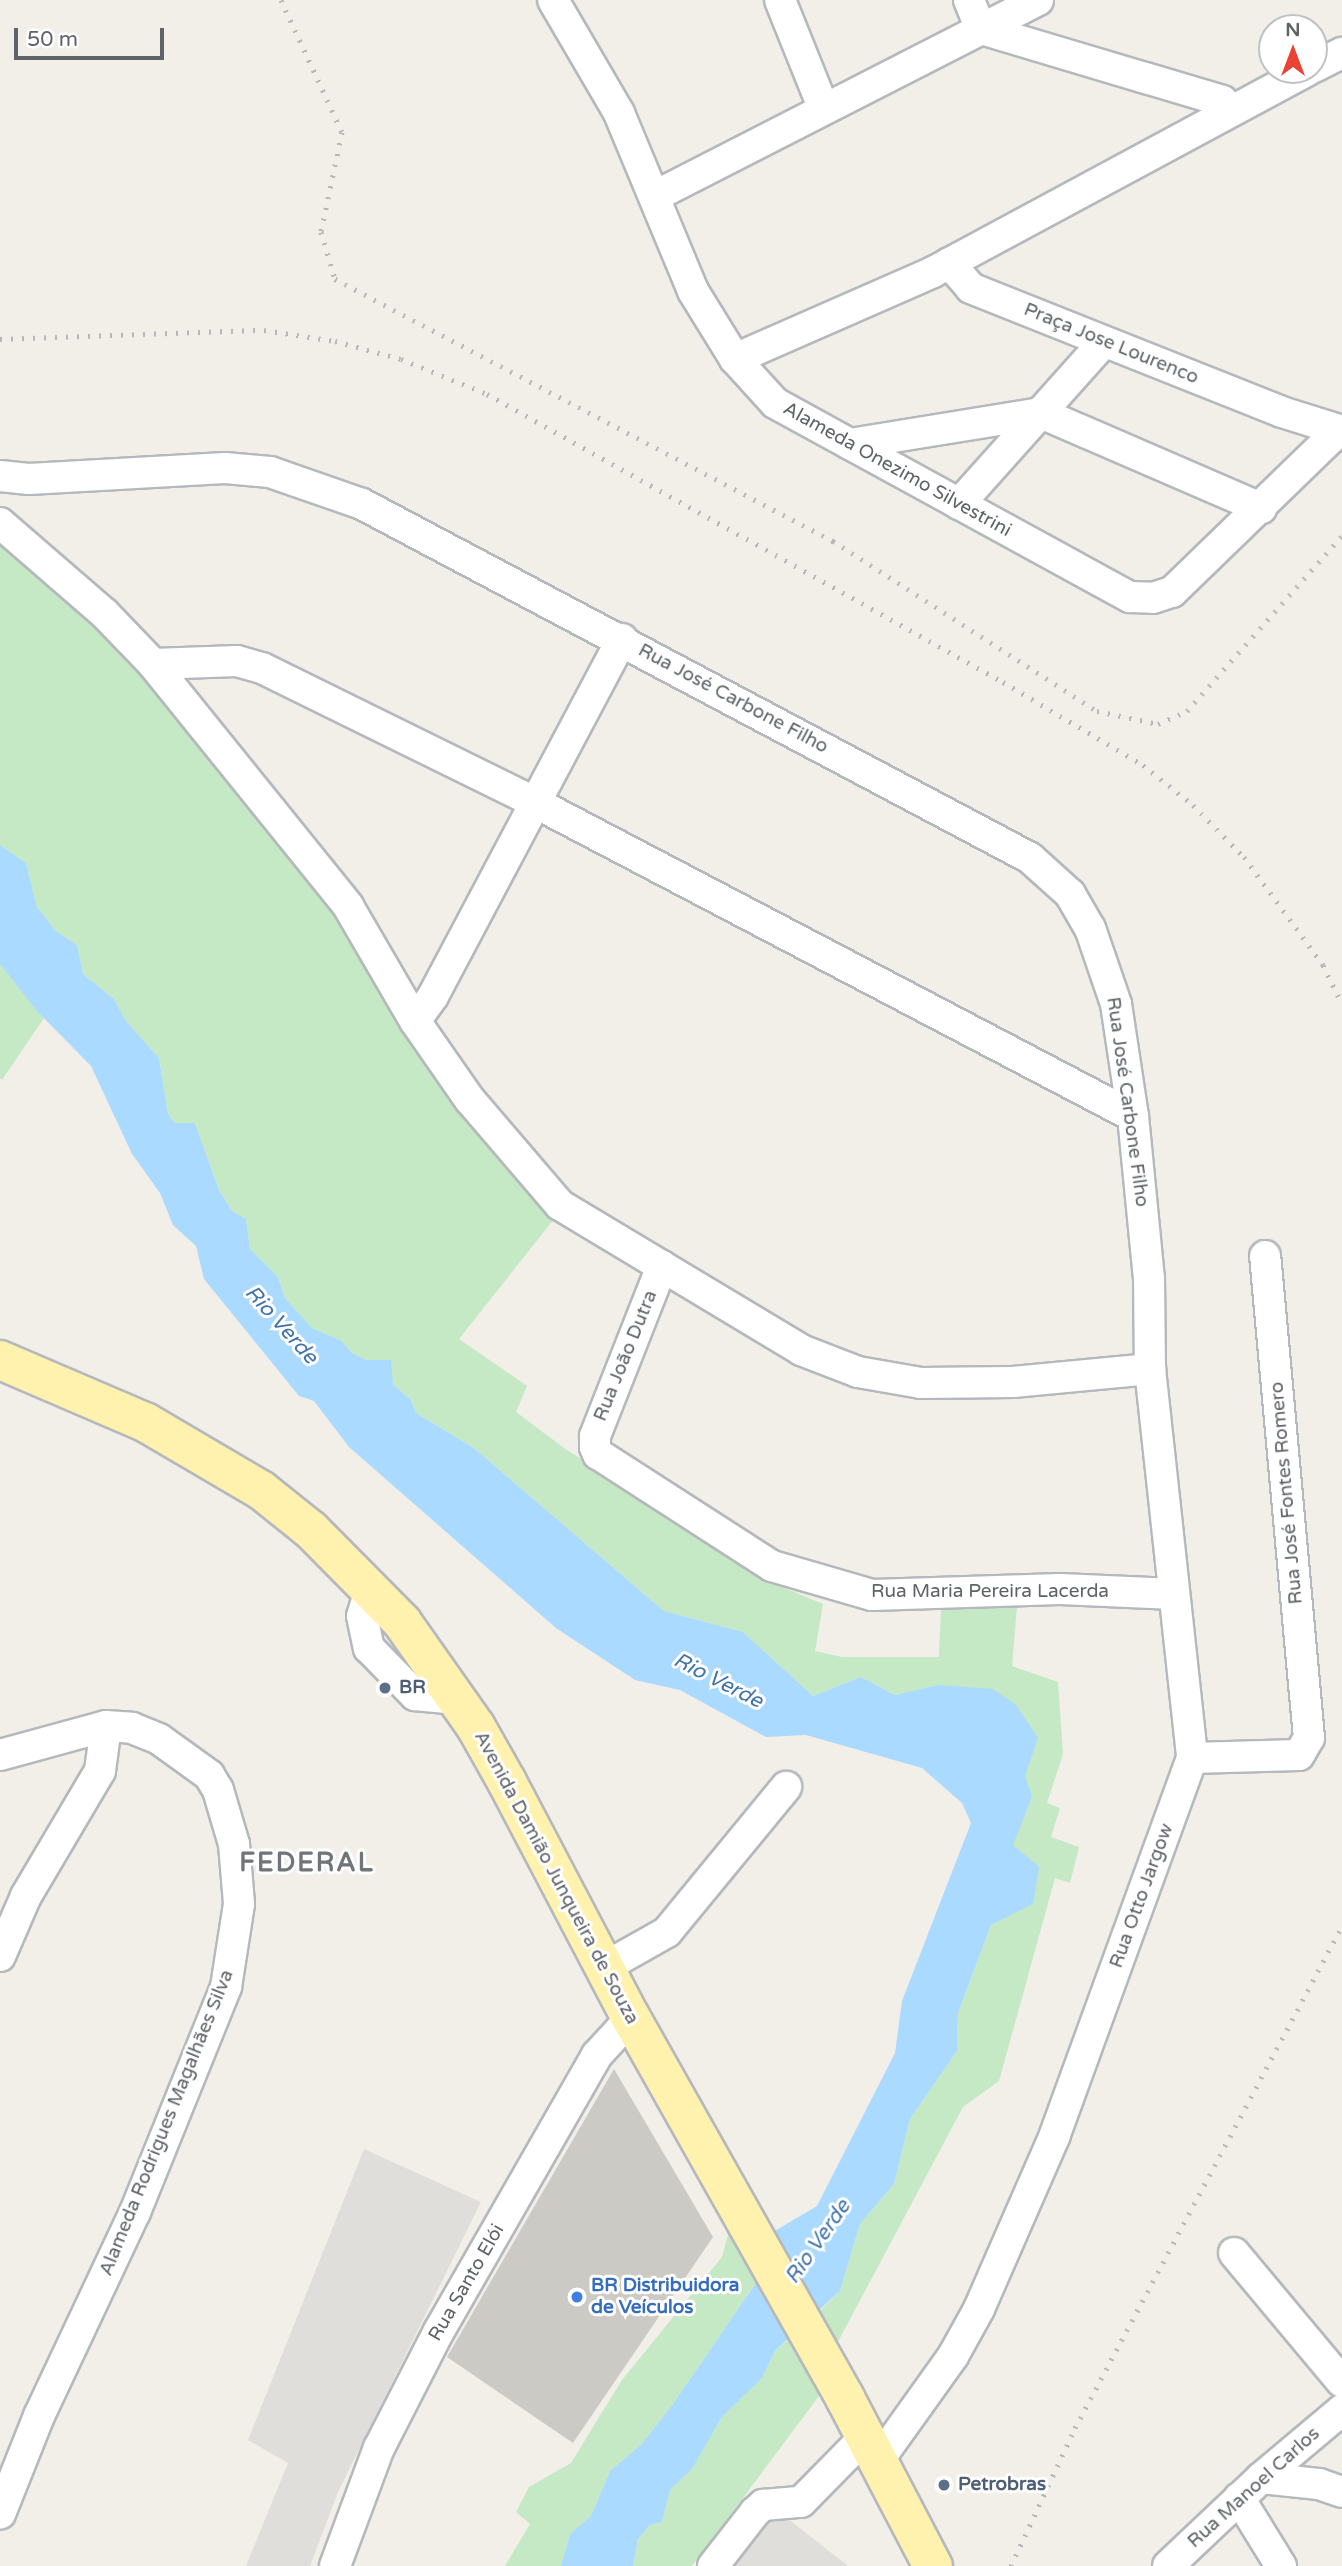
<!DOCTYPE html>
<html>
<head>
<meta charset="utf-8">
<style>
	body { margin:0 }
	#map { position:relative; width:1342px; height:2566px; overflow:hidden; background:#f1efe8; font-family:"Varela Round",sans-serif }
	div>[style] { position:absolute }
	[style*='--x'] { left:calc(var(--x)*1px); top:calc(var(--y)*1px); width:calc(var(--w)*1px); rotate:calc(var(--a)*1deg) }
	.industrial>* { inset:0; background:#e0deda }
	.green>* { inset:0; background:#c5e8c5 }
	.water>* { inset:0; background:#aadaff }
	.building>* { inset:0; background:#cccac5 }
	.roads { filter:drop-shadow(2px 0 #b5b8bc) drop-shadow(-2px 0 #b5b8bc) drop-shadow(0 2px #b5b8bc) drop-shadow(0 -2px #b5b8bc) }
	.minor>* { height:30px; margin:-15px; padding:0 15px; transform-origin:15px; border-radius:15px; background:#fff }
	.major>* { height:38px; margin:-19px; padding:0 19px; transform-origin:19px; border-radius:19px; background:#fff2af }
	.rail>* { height:5px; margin-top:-2.5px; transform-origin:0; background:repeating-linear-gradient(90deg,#b6b7b8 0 2px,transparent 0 11px) }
	.dots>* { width:19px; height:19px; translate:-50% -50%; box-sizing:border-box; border:4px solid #fff; border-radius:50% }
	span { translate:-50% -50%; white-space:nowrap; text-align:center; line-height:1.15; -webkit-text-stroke:6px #fff; paint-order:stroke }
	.street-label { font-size:19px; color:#5f6368 }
	.service-label { font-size:19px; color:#4e5e75; font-weight:700 }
	.left { translate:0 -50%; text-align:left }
	.shop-label { font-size:19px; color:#366cbe; font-weight:700 }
	.water-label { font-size:21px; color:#4174aa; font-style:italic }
	.district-label { font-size:26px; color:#70757a; font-weight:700; letter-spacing:2px }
	.north { position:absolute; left:1258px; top:14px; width:70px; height:70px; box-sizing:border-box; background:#fff; border:2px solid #bfc1c3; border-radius:50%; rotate:0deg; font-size:19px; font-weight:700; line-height:28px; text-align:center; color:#5f6368 }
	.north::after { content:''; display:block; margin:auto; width:24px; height:32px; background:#ea4335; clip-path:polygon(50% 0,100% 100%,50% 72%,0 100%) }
	.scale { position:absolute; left:14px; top:28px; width:150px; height:32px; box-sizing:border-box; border:4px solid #5f6368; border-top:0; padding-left:9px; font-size:21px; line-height:24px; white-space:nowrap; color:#5f6368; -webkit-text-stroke:5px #fff; paint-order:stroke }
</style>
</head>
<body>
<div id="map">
	<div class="industrial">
		<i style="clip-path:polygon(364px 2149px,481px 2202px,338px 2492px,310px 2566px,246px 2566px,288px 2463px,248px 2440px)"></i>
		<i style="clip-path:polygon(772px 2514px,782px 2514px,848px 2566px,734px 2566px)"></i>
	</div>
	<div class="green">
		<i style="clip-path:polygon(0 531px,103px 620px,337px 906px,457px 1104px,554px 1219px,459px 1339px,527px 1386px,516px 1412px,564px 1448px,780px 1586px,823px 1604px,815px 1651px,842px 1657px,939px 1657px,941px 1610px,1017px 1606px,1012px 1666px,1058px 1682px,1063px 1754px,1047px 1803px,1060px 1808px,1051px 1837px,1079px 1847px,1070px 1883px,1055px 1878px,999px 2081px,963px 2107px,833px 2351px,815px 2316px,840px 2291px,860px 2224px,894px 2184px,910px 2119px,957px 2051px,958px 2013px,991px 1925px,1033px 1903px,1012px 1845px,1032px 1797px,937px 1685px,895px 1695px,861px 1677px,813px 1696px,743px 1632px,664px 1611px,474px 1448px,416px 1413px,411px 1400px,393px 1384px,390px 1360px,367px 1360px,352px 1353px,342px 1341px,312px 1328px,285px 1298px,278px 1277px,250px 1249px,246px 1219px,232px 1211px,219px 1190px,195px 1123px,175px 1123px,168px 1114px,159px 1058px,126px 1021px,114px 999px,83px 974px,77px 945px,56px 931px,37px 907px,26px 863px,0 845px)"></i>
		<i style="clip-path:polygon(0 964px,44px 1018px,2px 1080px,0 1078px)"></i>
		<i style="clip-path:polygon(732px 2220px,759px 2271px,756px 2283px,673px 2404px,641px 2445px,610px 2471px,591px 2516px,570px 2534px,561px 2566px,505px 2566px,530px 2524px,516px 2512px,529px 2487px,571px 2463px,622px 2380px,722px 2257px)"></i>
		<i style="clip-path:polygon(794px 2335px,825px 2388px,692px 2566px,633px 2566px,638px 2539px,650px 2525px,662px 2522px,670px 2490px,692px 2469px,722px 2417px,762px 2378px,775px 2351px)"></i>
	</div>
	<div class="water">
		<i style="clip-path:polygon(0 845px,26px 863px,37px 907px,56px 931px,77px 945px,83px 974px,114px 999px,126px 1021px,159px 1058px,168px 1114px,175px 1123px,195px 1123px,219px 1190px,232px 1211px,246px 1219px,250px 1249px,278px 1277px,285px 1298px,312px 1328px,342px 1341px,352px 1353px,367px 1360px,391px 1360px,393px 1384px,411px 1400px,416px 1413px,474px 1448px,664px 1611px,743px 1632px,813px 1696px,861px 1677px,895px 1695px,937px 1685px,993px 1689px,1016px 1705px,1038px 1738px,1025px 1776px,1032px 1797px,1013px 1845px,1039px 1867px,1033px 1904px,991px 1925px,958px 2013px,957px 2051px,910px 2119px,894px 2184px,860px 2224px,840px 2291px,775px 2351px,762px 2378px,722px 2417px,692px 2469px,670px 2490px,662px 2522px,650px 2525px,638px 2539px,633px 2566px,561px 2566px,570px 2534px,591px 2516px,610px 2471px,641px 2445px,673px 2404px,756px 2283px,768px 2235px,817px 2206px,895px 2053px,902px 2001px,971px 1823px,962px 1803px,922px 1768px,806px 1735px,766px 1737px,680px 1690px,635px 1680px,556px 1628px,349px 1447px,314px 1401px,299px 1396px,204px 1279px,196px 1246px,173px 1225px,160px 1193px,132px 1154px,91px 1066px,37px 1011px,0 964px)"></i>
	</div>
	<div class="building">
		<i style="clip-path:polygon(614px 2069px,713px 2237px,573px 2443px,447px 2357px)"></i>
	</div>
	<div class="roads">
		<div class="minor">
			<i style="--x:553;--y:0;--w:131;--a:59.7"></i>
			<i style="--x:619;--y:113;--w:193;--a:67.4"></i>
			<i style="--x:693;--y:291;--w:80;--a:58.3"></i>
			<i style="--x:735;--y:359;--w:59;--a:47.7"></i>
			<i style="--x:775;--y:403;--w:85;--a:28.7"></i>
			<i style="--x:850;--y:444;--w:319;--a:28.7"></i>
			<i style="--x:1130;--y:597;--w:23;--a:2"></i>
			<i style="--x:1153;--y:598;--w:20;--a:-18"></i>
			<i style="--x:1172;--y:592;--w:233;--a:-44.1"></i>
			<i style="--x:1339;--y:430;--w:60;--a:-162.5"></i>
			<i style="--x:1282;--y:412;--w:335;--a:-158.3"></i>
			<i style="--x:971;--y:288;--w:33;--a:-131"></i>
			<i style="--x:780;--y:0;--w:115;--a:68.1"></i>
			<i style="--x:969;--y:0;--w:31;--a:68"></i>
			<i style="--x:981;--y:29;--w:252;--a:16.6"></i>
			<i style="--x:1222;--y:101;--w:12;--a:48"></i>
			<i style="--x:1314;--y:67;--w:31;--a:-27"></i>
			<i style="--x:657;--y:195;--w:428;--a:-27.1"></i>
			<i style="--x:735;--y:359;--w:216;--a:-23.7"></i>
			<i style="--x:933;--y:272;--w:426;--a:-28.3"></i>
			<i style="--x:850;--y:444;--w:193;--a:-9.2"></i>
			<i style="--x:1041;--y:413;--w:240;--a:23.4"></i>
			<i style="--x:0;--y:476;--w:29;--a:6"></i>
			<i style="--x:29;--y:479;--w:196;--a:-3.2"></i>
			<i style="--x:225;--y:468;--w:45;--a:5.1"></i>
			<i style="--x:270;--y:472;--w:97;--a:19.2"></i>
			<i style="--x:362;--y:504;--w:756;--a:27.92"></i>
			<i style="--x:1030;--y:858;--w:54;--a:42"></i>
			<i style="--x:1070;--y:894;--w:39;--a:60"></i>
			<i style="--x:1090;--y:928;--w:80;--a:71.1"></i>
			<i style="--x:1116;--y:1004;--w:113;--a:81.4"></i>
			<i style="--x:1133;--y:1116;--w:163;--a:84.4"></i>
			<i style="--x:1149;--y:1278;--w:91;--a:89.4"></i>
			<i style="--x:1150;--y:1369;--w:391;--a:83.8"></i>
			<i style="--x:1192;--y:1758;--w:401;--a:110"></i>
			<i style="--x:1055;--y:2135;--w:190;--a:113.6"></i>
			<i style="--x:979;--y:2309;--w:54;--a:119"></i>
			<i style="--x:953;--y:2356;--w:130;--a:125.6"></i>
			<i style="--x:959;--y:504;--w:217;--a:-48.2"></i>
			<i style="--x:0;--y:523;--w:138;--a:40.9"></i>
			<i style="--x:104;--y:613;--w:71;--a:46.1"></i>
			<i style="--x:153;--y:664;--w:311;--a:51.1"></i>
			<i style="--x:348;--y:906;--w:133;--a:59.8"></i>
			<i style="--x:415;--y:1021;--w:96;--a:55.2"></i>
			<i style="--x:470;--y:1100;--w:138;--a:49.4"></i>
			<i style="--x:560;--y:1205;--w:281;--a:31"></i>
			<i style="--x:801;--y:1350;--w:61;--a:21.1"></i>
			<i style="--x:858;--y:1372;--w:64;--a:9.9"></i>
			<i style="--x:921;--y:1383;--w:92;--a:-0.6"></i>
			<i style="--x:1013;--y:1382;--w:138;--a:-5.4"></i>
			<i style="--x:153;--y:664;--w:84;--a:-2"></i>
			<i style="--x:237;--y:661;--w:26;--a:16"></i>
			<i style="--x:262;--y:668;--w:305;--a:26.2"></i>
			<i style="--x:536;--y:803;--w:674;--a:27.67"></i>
			<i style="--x:415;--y:1021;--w:31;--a:-54"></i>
			<i style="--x:433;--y:996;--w:404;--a:-62.1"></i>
			<i style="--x:662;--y:1266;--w:183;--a:111.5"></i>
			<i style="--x:595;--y:1436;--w:11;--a:90"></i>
			<i style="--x:595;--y:1447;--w:8;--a:67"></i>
			<i style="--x:598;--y:1454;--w:207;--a:32.8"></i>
			<i style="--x:772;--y:1566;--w:104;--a:16.2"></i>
			<i style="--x:872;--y:1595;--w:188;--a:-1.8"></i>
			<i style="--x:1060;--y:1589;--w:114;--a:2.5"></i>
			<i style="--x:371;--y:1587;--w:30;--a:107"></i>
			<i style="--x:362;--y:1616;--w:33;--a:78"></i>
			<i style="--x:369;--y:1648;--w:66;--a:45.6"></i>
			<i style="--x:415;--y:1695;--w:42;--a:5.4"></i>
			<i style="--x:0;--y:1755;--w:110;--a:-15.3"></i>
			<i style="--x:106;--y:1726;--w:26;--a:4"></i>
			<i style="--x:132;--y:1728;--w:29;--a:22"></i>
			<i style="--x:159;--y:1739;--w:62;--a:35.8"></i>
			<i style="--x:209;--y:1775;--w:17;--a:59"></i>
			<i style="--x:218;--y:1790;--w:56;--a:73.5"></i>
			<i style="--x:234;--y:1844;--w:60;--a:85.2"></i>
			<i style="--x:239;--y:1904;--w:84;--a:98.9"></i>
			<i style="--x:226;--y:1987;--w:243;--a:112"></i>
			<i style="--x:135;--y:2212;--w:225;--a:115.2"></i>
			<i style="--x:39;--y:2416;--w:105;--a:111.7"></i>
			<i style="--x:1192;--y:1758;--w:107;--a:-1.6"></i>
			<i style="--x:1299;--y:1755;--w:20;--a:-60"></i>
			<i style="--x:1309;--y:1738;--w:484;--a:-95.2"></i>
			<i style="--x:0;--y:1956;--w:65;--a:-66.6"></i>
			<i style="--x:26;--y:1896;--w:145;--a:-59.4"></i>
			<i style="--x:100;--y:1771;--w:45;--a:-82.4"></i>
			<i style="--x:605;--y:1967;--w:71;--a:-29.4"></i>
			<i style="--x:667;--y:1932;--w:188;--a:-50.6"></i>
			<i style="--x:1234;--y:2253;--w:168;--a:50.1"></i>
			<i style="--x:1261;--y:2478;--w:58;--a:5.9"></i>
			<i style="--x:1319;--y:2484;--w:24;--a:19"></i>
			<i style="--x:1239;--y:2498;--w:80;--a:58.3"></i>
			<i style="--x:335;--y:2566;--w:126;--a:-69.6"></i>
			<i style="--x:379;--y:2448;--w:131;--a:-62.9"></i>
			<i style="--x:439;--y:2331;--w:318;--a:-60.2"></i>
			<i style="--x:597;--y:2055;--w:50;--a:-47.4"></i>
			<i style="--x:713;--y:2566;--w:68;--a:-52.1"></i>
			<i style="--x:755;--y:2512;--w:11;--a:-41"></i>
			<i style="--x:763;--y:2505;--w:38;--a:-5"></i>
			<i style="--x:801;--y:2502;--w:90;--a:-45.5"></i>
			<i style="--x:1168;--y:2566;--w:128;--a:-43.4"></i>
			<i style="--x:1261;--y:2478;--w:106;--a:-40"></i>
		</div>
		<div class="major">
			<i style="--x:0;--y:1360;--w:158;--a:23.2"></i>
			<i style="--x:145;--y:1422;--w:134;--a:30.4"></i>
			<i style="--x:261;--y:1490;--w:64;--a:38.7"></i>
			<i style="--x:311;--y:1530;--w:129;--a:45.3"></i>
			<i style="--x:402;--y:1622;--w:128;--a:54.8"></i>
			<i style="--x:476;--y:1727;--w:63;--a:60.6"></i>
			<i style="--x:507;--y:1782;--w:267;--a:62.3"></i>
			<i style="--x:631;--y:2018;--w:436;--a:60.6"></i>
			<i style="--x:845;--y:2398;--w:190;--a:62.4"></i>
		</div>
	</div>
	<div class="rail">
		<i style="--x:281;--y:0;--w:145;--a:65.2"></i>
		<i style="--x:342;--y:132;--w:102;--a:101.9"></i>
		<i style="--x:321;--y:232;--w:49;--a:73.4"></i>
		<i style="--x:335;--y:279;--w:563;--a:27.75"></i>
		<i style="--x:833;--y:541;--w:314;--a:32.8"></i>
		<i style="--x:1097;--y:711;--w:62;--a:12"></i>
		<i style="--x:1158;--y:724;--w:32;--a:-24"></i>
		<i style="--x:1187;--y:711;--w:234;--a:-48.5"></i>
		<i style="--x:0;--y:339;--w:264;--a:-2"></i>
		<i style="--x:264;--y:330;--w:72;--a:8.8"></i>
		<i style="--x:335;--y:341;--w:68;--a:15.3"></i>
		<i style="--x:401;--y:359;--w:93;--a:22.1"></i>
		<i style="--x:487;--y:394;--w:591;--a:29.17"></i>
		<i style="--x:1003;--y:682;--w:163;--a:30.7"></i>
		<i style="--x:1143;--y:765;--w:64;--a:38.7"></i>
		<i style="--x:1193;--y:805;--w:73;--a:45.6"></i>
		<i style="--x:1244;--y:857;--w:134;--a:53.8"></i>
		<i style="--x:1323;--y:965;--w:43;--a:64"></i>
		<i style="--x:1011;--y:2566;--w:152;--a:-65.1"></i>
		<i style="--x:1075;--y:2428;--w:569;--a:-61.99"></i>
	</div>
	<div class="dots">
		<i style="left:385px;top:1688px;background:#5c6f8a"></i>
		<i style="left:577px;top:2297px;background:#3f7fe0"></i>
		<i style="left:944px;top:2485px;background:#5c6f8a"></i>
	</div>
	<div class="street-label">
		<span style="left:1111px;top:344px;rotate:22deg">Praça Jose Lourenco</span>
		<span style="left:897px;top:470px;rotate:29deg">Alameda Onezimo Silvestrini</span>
		<span style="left:733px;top:699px;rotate:28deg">Rua José Carbone Filho</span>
		<span style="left:1127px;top:1102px;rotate:82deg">Rua José Carbone Filho</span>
		<span style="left:626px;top:1356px;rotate:-68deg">Rua João Dutra</span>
		<span style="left:1287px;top:1493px;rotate:-95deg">Rua José Fontes Romero</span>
		<span style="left:990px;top:1592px">Rua Maria Pereira Lacerda</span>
		<span style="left:556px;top:1878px;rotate:62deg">Avenida Damião Junqueira de Souza</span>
		<span style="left:1142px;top:1896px;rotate:-70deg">Rua Otto Jargow</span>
		<span style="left:167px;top:2123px;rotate:-68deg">Alameda Rodrigues Magalhães Silva</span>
		<span style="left:467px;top:2283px;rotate:-60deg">Rua Santo Elói</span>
		<span style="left:1254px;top:2488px;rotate:-42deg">Rua Manoel Carlos</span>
	</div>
	<div class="service-label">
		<span class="left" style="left:399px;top:1688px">BR</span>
		<span class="left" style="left:958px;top:2485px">Petrobras</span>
	</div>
	<div class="shop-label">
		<span class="left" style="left:591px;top:2297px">BR Distribuidora<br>de Veículos</span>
	</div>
	<div class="water-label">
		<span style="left:281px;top:1325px;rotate:48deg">Rio Verde</span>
		<span style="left:718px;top:1681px;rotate:27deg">Rio Verde</span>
		<span style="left:818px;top:2242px;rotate:-55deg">Rio Verde</span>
	</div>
	<div class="district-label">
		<span style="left:307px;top:1863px">FEDERAL</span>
	</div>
	<div class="north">N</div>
	<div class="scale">50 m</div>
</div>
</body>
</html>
